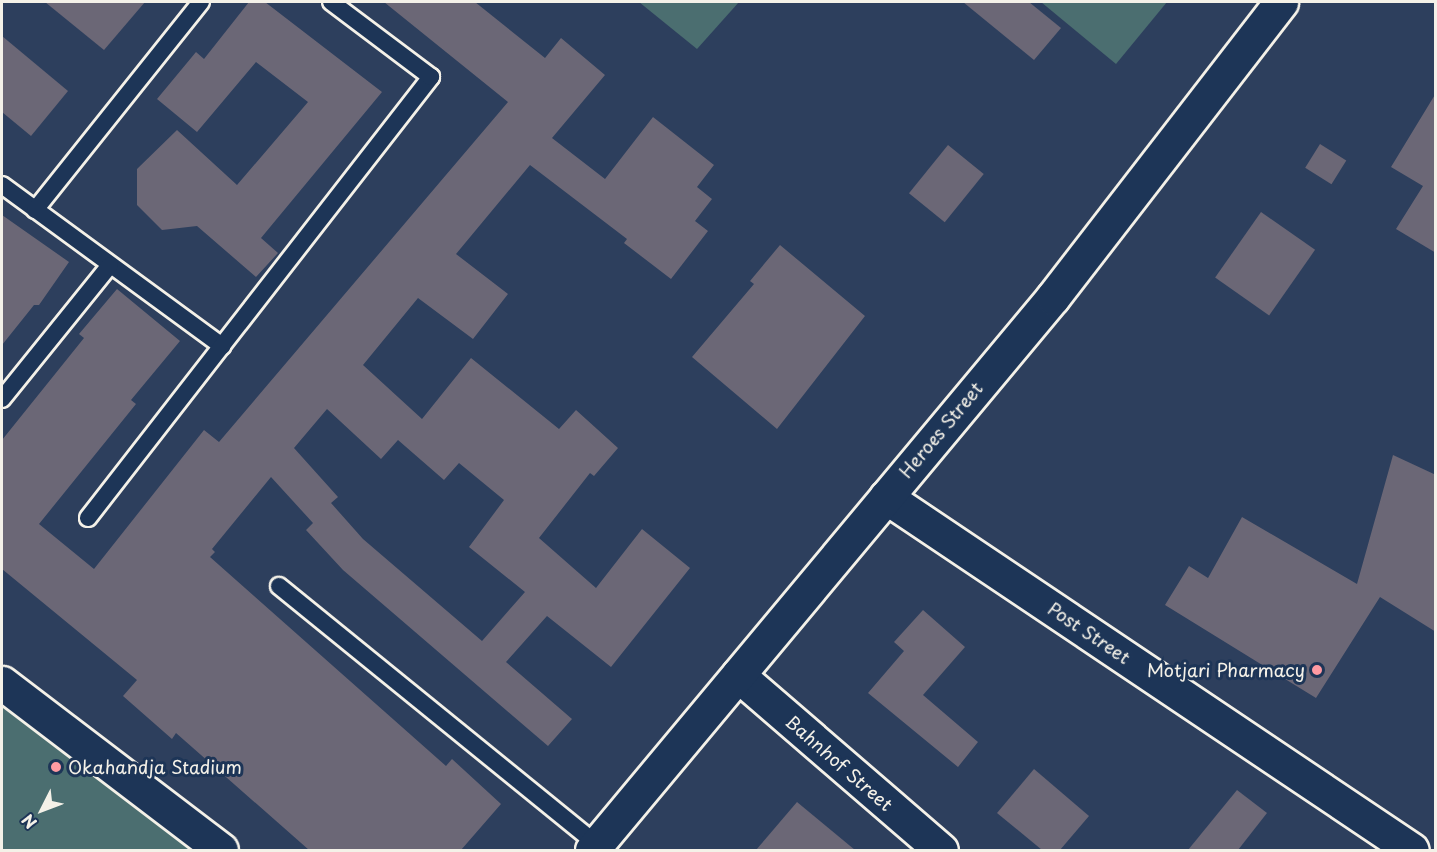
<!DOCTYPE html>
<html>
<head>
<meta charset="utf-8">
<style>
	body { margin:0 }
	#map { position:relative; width:1437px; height:852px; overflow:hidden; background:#2d3f5d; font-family:"Playpen Sans",sans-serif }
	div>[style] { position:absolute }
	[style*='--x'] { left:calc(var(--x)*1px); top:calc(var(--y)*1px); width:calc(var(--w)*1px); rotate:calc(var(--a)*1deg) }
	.green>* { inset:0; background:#4b6e70 }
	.building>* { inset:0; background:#6b6776; transform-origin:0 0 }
	.roads { filter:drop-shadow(2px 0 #f4f1e8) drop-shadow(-2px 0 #f4f1e8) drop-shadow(0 2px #f4f1e8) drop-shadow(0 -2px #f4f1e8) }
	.service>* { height:16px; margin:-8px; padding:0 8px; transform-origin:8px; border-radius:8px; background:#1d3557 }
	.minor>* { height:33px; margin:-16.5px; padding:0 16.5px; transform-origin:16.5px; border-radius:16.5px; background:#1d3557 }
	.dots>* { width:16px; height:16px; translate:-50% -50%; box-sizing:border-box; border:3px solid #1d3557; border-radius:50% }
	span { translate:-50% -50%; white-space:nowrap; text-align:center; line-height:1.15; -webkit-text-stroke:6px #1d3557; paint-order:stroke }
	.street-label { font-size:18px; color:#f4f1e8 }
	.poi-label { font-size:18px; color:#f4f1e8 }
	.right { translate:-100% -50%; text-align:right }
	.left { translate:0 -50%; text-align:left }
	.frame { position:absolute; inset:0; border:3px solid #f4f1e8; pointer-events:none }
	.north { position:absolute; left:12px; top:780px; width:60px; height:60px; -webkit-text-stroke:4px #1d3557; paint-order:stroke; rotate:228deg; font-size:16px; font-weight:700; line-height:24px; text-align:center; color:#f4f1e8 }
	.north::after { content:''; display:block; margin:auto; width:21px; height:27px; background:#f4f1e8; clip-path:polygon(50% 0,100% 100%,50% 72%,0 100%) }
</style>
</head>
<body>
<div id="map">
	<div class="green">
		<i style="clip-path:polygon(639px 2px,739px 2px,697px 49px)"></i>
		<i style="clip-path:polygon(1041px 2px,1167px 2px,1116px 64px)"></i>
		<i style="clip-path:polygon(2px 683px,221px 850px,2px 850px)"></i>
	</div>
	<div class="building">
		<i style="clip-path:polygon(45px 2px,145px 2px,104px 50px)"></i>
		<i style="clip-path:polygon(249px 2px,265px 2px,382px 92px,261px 238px,278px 253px,256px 277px,197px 226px,162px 230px,137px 205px,137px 169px,177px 130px,237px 185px,308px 102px,256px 62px,197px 132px,157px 99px,196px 52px,204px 59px)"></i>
		<i style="clip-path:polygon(evenodd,384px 2px,475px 2px,545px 58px,561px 38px,605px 75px,552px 138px,605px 179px,653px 117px,714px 165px,697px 187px,712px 199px,695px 221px,708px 231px,671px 279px,624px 243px,627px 239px,530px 165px,456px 254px,508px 294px,473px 339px,418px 298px,363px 365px,422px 419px,471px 358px,559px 429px,576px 410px,618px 448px,594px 476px,590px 473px,539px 538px,596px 588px,642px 529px,690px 568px,611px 667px,547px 616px,506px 662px,572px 719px,548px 746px,343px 570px,306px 530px,313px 523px,271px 477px,212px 549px,215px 552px,210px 557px,446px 766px,452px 759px,501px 804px,461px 850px,309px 850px,176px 733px,172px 739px,123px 696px,137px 680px,2px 569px,2px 440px,84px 338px,79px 334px,117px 289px,180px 341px,131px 400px,136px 404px,39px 524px,94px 569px,204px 430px,219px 442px,508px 102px,384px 2px,327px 409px,381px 459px,398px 440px,444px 480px,459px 463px,504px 500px,469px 547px,525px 592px,482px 641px,363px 539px,331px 503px,338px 497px,294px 448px,327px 409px)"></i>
		<i style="clip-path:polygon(963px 2px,1029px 2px,1061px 28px,1034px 60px)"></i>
		<i style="clip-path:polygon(2px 36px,68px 91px,31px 136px,2px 112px)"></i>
		<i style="clip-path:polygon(1436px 93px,1436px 253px,1396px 229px,1423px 186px,1391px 167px)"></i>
		<i style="left:1320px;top:144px;width:31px;height:28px;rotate:32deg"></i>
		<i style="left:948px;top:145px;width:46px;height:62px;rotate:39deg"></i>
		<i style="left:1261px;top:212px;width:66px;height:80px;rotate:35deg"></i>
		<i style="clip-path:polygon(2px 215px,69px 262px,39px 305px,34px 305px,2px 345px)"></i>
		<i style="clip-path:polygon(780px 245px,865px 316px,777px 429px,692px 357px,754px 284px,750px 281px)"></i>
		<i style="clip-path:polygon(1393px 455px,1436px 475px,1436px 632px,1380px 597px,1316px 698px,1165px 605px,1189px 566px,1208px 578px,1242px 517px,1357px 584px)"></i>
		<i style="clip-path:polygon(923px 610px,965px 647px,923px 695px,978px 742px,958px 767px,868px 693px,904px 651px,894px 642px)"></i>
		<i style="clip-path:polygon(1034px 769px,1089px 816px,1060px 850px,1042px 850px,997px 813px)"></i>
		<i style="clip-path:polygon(1237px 790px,1267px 813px,1238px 850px,1188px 850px)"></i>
		<i style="clip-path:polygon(797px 802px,855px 850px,756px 850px)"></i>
	</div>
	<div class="roads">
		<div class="service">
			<i style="--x:2;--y:185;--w:273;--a:36.2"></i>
			<i style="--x:35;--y:210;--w:266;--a:-51.4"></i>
			<i style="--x:2;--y:399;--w:172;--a:-51.1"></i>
			<i style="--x:88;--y:518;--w:559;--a:-52.13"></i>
			<i style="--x:431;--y:77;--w:125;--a:-143.1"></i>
			<i style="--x:279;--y:586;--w:409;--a:39.1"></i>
		</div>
		<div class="minor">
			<i style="--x:886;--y:497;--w:633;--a:33.87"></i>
			<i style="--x:738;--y:675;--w:268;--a:40.8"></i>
			<i style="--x:2;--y:683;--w:275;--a:37.3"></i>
			<i style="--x:592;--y:850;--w:720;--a:-50.18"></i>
			<i style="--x:1053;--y:297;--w:373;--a:-52.3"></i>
		</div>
	</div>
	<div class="dots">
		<i style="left:1317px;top:670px;background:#ff9aa2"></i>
		<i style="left:56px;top:767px;background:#ff9aa2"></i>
	</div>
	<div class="street-label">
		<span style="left:941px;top:430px;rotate:-50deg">Heroes Street</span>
		<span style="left:1089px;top:633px;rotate:34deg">Post Street</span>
		<span style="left:839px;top:763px;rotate:41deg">Bahnhof Street</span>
	</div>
	<div class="poi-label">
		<span class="right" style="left:1305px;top:670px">Motjari Pharmacy</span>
		<span class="left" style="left:68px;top:767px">Okahandja Stadium</span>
	</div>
	<div class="frame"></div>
	<div class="north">N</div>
</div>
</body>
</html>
